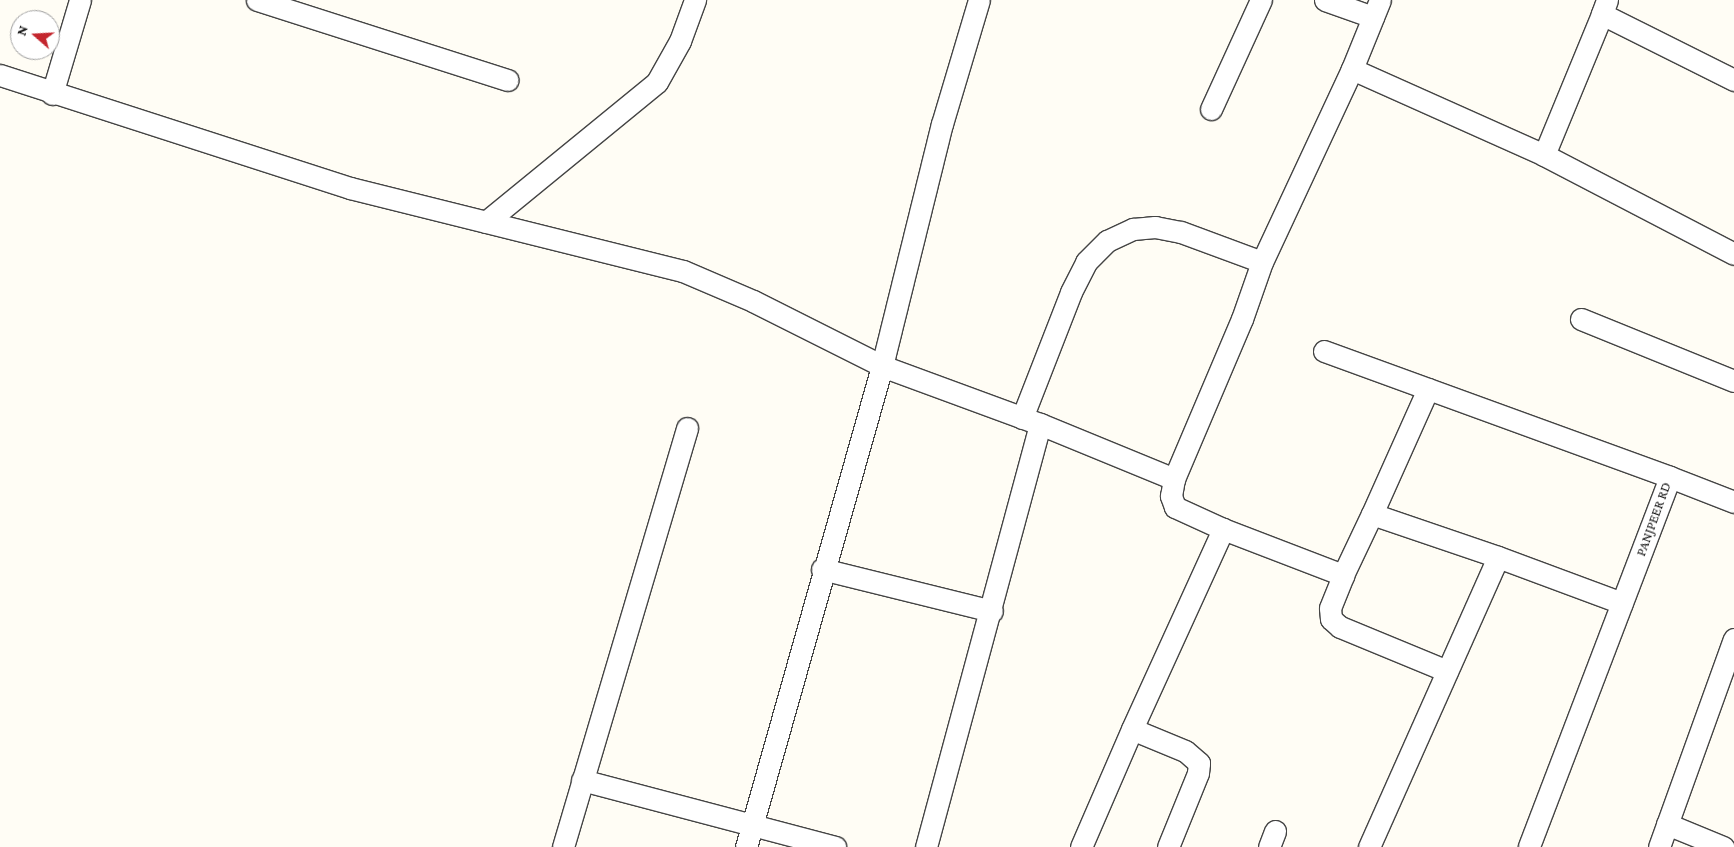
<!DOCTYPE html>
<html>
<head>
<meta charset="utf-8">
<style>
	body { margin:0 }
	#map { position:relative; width:1734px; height:847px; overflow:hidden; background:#fffdf5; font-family:"Crimson Pro",serif }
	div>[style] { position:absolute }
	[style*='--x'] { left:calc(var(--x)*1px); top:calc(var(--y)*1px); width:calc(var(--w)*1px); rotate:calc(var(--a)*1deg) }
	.roads { filter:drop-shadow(1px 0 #444) drop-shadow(-1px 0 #444) drop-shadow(0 1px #444) drop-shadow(0 -1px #444) }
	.minor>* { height:21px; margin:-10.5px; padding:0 10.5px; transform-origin:10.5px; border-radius:10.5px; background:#fff }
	span { translate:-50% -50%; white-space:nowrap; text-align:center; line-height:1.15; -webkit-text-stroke:5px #fff; paint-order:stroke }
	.street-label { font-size:14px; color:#111 }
	.north { position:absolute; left:10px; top:10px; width:50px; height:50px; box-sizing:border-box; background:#fff; border:1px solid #a0a0a0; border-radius:50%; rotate:289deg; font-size:14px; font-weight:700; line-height:20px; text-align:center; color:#111 }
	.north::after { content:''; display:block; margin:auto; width:18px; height:22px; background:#c4262e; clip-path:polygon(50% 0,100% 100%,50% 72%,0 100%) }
</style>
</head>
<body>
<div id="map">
	<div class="roads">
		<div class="minor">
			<i style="--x:257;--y:0;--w:263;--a:17.7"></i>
			<i style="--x:1325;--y:0;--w:51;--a:19.5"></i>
			<i style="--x:1607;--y:0;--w:15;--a:110"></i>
			<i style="--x:1602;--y:14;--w:148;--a:26.6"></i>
			<i style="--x:1352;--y:69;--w:210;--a:24.1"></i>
			<i style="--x:1544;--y:155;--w:214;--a:27.5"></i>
			<i style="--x:0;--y:75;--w:368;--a:17.9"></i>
			<i style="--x:350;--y:188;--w:343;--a:14"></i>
			<i style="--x:683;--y:271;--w:76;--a:23.2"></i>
			<i style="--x:753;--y:301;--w:144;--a:26.7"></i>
			<i style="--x:882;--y:366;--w:168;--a:20.2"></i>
			<i style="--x:1040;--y:424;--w:145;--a:22.3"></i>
			<i style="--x:52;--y:94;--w:98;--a:-73.4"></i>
			<i style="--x:1211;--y:109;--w:120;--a:-65.4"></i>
			<i style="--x:1544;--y:155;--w:152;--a:-67.6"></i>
			<i style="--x:486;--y:222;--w:221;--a:-39.3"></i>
			<i style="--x:657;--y:82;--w:47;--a:-60.7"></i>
			<i style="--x:680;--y:41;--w:44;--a:-69.9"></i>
			<i style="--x:1581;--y:319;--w:165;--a:22.1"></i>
			<i style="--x:1324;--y:351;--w:368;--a:20"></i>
			<i style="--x:1670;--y:477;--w:396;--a:110.9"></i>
			<i style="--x:1022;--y:418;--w:135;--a:-68.7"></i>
			<i style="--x:1071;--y:292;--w:34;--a:-63"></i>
			<i style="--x:1086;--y:262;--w:30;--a:-45"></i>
			<i style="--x:1107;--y:241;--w:29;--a:-25"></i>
			<i style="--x:1133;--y:229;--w:22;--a:-5"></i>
			<i style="--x:1155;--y:227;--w:26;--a:11"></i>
			<i style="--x:1181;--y:232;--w:86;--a:20.3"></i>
			<i style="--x:1670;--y:477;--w:69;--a:21.3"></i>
			<i style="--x:1372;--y:514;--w:137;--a:-65.9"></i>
			<i style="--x:1223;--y:529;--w:129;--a:21"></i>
			<i style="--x:822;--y:569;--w:175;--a:13.9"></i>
			<i style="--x:1447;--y:671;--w:116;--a:-157.6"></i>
			<i style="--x:1340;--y:627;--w:12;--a:-138"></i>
			<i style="--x:1331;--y:619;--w:11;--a:-95"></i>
			<i style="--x:1330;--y:608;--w:35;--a:-68"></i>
			<i style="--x:1343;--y:575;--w:68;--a:-64.6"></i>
			<i style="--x:1372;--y:514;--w:133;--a:18.8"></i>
			<i style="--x:1498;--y:557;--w:132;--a:20.4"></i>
			<i style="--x:582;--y:780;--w:262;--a:14.8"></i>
			<i style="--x:1667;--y:824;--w:61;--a:22.3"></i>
			<i style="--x:563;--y:847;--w:437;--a:-73.5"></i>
			<i style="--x:746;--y:847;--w:500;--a:-74.2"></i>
			<i style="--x:882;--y:366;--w:249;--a:-76.1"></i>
			<i style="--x:942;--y:124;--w:129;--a:-73.4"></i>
			<i style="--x:926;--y:847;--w:438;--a:-74.9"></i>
			<i style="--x:1081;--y:847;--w:129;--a:-66.6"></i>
			<i style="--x:1168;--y:847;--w:80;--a:-67.9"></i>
			<i style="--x:1198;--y:773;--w:10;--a:-84"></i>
			<i style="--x:1199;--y:763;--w:18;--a:-139"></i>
			<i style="--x:1185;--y:751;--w:57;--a:-157.5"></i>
			<i style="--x:1132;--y:729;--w:220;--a:-65.5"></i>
			<i style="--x:1223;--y:529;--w:53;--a:-155.4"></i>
			<i style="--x:1175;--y:507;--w:12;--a:-110"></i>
			<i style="--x:1171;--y:496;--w:17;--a:-80"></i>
			<i style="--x:1174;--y:479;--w:174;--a:-67"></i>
			<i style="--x:1242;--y:319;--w:60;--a:-70.7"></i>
			<i style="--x:1262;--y:262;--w:213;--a:-65"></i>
			<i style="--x:1352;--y:69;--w:74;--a:-67.9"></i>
			<i style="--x:1269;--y:847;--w:17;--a:-69"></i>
			<i style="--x:1369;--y:847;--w:317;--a:-66"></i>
			<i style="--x:1659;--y:847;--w:221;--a:-70.2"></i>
		</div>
	</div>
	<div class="street-label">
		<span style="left:1653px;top:519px;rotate:-70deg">PANJPEER RD</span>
	</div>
	<div class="north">N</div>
</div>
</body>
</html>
